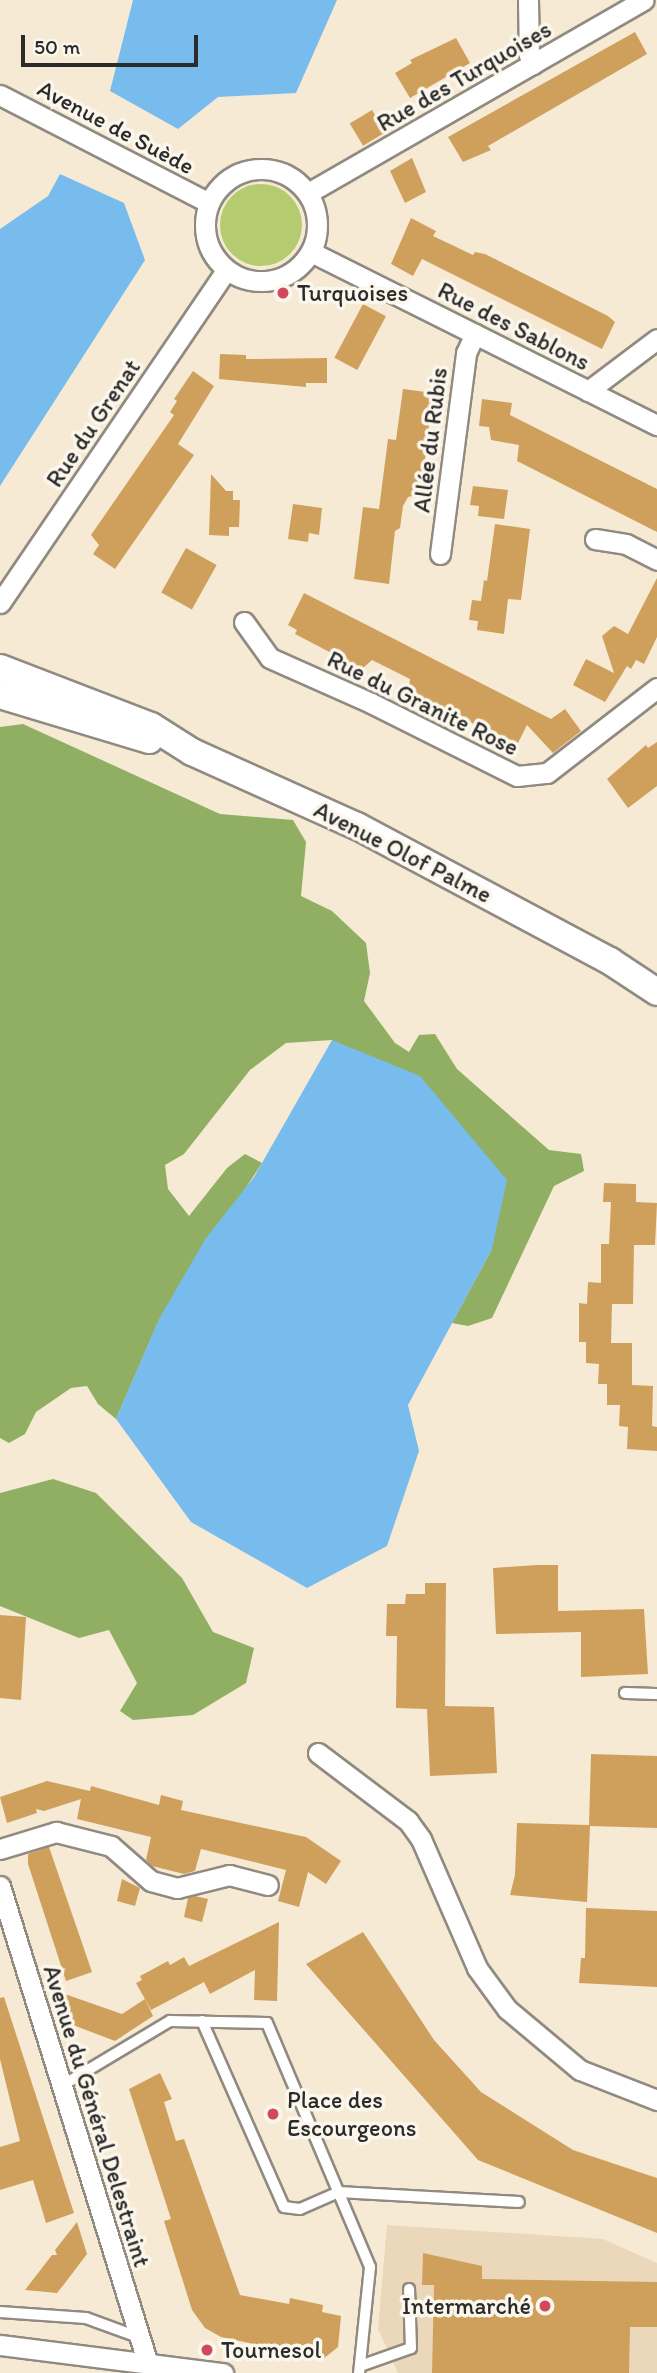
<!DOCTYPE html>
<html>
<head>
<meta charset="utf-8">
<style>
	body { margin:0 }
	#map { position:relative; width:657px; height:2373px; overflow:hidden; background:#f6ead5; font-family:Itim,sans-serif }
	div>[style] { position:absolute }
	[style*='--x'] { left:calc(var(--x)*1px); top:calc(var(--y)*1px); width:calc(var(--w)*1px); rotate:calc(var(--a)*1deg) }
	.built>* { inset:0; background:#ebd8ba }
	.green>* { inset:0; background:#b5cb6f }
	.round { border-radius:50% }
	.forest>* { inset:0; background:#90af62 }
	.water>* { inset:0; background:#78bcee }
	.building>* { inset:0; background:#cfa05c; transform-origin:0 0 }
	.roads { filter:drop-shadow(2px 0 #908a80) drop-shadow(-2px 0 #908a80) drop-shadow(0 2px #908a80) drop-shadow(0 -2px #908a80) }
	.service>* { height:10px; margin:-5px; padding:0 5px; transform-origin:5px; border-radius:5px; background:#fff }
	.minor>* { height:19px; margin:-9.5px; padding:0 9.5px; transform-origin:9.5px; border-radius:9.5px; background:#fff }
	.minor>.ring { margin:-9.5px; padding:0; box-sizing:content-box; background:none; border:19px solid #fff; border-radius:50% }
	.secondary>* { height:26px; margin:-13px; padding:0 13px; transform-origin:13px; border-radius:13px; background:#fff }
	.dots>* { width:19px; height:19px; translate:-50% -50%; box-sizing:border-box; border:4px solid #fbf7ec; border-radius:50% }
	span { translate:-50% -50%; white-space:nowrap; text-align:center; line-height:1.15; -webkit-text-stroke:7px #fbf7ec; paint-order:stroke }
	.street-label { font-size:24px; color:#2b2b2b }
	.poi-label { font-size:24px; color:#2b2b2b }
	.left { translate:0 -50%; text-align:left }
	.right { translate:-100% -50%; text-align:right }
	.scale { position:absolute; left:21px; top:35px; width:177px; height:32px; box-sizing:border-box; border:4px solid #2b2b2b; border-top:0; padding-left:9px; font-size:21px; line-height:24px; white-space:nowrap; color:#2b2b2b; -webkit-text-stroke:5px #fbf7ec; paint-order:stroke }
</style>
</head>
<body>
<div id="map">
	<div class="built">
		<i style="clip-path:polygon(387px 2225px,603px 2239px,657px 2263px,657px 2373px,398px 2373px,378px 2329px)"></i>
	</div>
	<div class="green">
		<i class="round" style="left:220px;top:184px;width:82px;height:82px"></i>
	</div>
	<div class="forest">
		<i style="clip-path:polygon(23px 724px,220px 814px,293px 820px,306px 842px,301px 896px,332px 911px,366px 943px,370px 973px,364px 1001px,395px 1043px,409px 1052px,419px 1035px,435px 1034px,457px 1069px,549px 1150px,581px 1154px,584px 1171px,554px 1186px,492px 1318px,468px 1326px,452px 1323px,492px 1249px,332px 1040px,286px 1043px,250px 1070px,184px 1154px,165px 1165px,168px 1189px,189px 1216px,227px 1168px,245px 1154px,262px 1163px,159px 1320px,116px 1419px,98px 1404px,87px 1386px,71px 1388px,36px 1412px,25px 1434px,9px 1443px,0 1438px,0 727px)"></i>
		<i style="clip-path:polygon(53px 1479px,96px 1493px,182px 1578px,213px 1632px,254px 1648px,246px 1683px,193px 1715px,133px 1720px,120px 1711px,137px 1683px,109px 1630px,79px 1638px,0 1606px,0 1493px)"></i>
	</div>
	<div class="water">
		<i style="clip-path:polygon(133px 0,337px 0,296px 93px,218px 97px,178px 129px,110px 91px)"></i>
		<i style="clip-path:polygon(60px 174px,124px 203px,145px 260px,0 486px,0 229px,48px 196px)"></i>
		<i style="clip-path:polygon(332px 1040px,420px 1076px,507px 1180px,492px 1249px,408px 1405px,419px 1451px,387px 1546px,307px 1588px,191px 1522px,116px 1419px,159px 1319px,206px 1238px,254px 1177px)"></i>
	</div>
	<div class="building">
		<i style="clip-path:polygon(635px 32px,647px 54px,488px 146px,491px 150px,463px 162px,448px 137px)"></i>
		<i style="clip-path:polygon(456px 38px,470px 63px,410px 98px,395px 73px,412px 63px,410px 60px)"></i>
		<i style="left:372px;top:110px;width:26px;height:26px;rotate:59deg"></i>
		<i style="clip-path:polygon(412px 158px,426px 192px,405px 203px,390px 171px)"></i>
		<i style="clip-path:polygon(411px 218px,436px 231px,433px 236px,473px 255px,475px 252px,485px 254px,608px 316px,615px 322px,602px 349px,422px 259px,413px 276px,391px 264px)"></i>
		<i style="left:363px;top:304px;width:26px;height:61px;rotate:28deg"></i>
		<i style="clip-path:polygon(220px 354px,246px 355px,246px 359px,327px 358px,327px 383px,306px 383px,306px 387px,219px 379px)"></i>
		<i style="clip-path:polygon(193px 371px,214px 386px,178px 444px,194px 455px,115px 569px,93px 554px,99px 545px,91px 535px,174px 415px,170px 412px,177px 401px,174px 399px)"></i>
		<i style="clip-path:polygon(403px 389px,433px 393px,421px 494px,408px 497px,403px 506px,400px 528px,395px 531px,389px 584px,354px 579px,363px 507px,379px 509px,388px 439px,396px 440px)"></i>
		<i style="clip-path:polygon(482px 399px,512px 403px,510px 415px,657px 489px,657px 532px,517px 461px,519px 445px,491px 440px,489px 427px,479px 426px)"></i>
		<i style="clip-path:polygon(211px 474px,226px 491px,233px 491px,233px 500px,240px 500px,239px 527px,229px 527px,229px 536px,209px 535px)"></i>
		<i style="clip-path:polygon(473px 486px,508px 490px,504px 519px,478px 516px,479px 506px,470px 505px)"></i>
		<i style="clip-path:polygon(293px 504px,322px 508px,319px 535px,309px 533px,308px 542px,288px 539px)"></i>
		<i style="clip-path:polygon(495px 524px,530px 529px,521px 600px,508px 599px,504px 634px,477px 630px,478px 621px,469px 620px,472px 600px,481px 601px,484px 580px,487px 581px)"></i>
		<i style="left:186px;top:548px;width:35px;height:51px;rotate:29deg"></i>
		<i style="clip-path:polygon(657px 578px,657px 637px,644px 664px,636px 660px,631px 669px,627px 666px,605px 702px,573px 685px,586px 659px,614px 673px,602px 636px,614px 626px,628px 634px)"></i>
		<i style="clip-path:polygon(304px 593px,551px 719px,565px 709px,581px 731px,553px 753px,527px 725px,518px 743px,458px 717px,409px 691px,410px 679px,372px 660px,362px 669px,295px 634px,297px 630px,288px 625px)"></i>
		<i style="clip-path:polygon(657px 742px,657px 786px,628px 808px,607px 779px,646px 745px,648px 748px)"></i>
		<i style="clip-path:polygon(604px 1183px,636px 1184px,636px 1202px,657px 1203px,655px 1245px,634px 1245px,633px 1304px,612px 1304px,611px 1343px,632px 1343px,632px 1385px,653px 1386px,652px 1426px,657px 1427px,657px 1451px,627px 1449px,628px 1427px,619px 1426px,620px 1405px,607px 1405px,607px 1384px,598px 1384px,599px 1364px,586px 1363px,586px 1342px,579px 1342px,579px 1303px,587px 1304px,588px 1282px,601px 1283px,601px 1244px,609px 1244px,611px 1202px,603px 1202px)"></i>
		<i style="clip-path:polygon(537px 1565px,558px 1565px,558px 1611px,644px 1609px,648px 1674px,581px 1677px,581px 1632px,496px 1634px,493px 1568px)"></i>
		<i style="clip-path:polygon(425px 1583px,446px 1583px,445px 1706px,494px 1707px,497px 1773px,430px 1776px,427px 1709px,396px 1708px,397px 1636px,386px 1636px,387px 1604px,405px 1604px,406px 1594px,425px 1594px)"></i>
		<i style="clip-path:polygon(0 1615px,26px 1617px,21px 1700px,0 1698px)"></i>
		<i style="clip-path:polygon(591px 1754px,657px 1756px,657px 1828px,590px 1826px,587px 1902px,510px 1895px,515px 1875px,517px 1823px,589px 1825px)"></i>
		<i style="clip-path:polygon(47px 1781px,90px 1791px,91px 1786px,159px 1805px,161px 1795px,183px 1801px,181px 1810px,306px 1837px,341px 1861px,326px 1884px,308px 1872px,299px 1907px,278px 1901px,286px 1870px,201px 1849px,195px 1871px,184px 1874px,152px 1866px,146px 1860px,151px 1837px,77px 1819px,81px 1799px,44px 1811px,36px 1809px,37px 1813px,7px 1823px,0 1797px)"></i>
		<i style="clip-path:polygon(49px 1847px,92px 1972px,66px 1981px,28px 1864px,28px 1854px)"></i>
		<i style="clip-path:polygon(122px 1879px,140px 1888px,135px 1906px,117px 1901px)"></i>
		<i style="clip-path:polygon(195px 1896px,208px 1899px,202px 1922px,184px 1917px,188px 1898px)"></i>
		<i style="clip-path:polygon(586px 1908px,657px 1911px,657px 1987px,579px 1983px,581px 1958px,585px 1958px)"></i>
		<i style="clip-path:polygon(279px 1922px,277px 2001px,254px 2000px,255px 1970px,210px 1994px,204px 1982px,151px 2010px,136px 1983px,142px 1980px,140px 1976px,168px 1961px,170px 1965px,184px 1957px,189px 1966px)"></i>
		<i style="clip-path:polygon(363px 1932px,434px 2040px,481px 2092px,573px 2150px,657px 2178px,657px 2233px,478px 2160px,306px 1964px)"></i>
		<i style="clip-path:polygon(62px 1993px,122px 2014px,145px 1999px,153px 2016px,115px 2041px,73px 2025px)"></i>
		<i style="clip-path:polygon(4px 1997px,74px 2213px,46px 2223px,33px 2180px,0 2190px,0 2147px,20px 2141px,0 2059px,0 1998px)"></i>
		<i style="clip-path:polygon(160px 2073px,172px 2099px,164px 2102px,176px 2141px,184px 2139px,240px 2295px,289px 2304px,290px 2298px,323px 2305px,322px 2312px,341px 2316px,338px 2347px,323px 2359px,221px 2337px,205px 2328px,192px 2310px,164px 2221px,171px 2219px,129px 2089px)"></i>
		<i style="clip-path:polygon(77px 2222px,87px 2254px,65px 2283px,57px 2293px,25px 2290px,52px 2255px,57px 2255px,55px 2250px)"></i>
		<i style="clip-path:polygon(423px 2253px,482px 2266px,482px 2279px,657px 2282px,657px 2327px,630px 2327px,629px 2373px,432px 2373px,434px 2285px,422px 2285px)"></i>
	</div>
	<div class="roads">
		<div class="service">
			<i style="--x:625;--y:1693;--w:32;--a:2"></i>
			<i style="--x:202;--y:2021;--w:203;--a:66.2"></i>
			<i style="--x:284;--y:2207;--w:16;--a:7"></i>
			<i style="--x:300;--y:2209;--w:43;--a:-23.6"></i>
			<i style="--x:339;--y:2192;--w:180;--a:3.2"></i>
			<i style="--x:63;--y:2085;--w:125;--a:-30.9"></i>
			<i style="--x:170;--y:2021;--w:97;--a:1.2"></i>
			<i style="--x:267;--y:2023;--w:265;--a:67.1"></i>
			<i style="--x:370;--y:2267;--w:107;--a:95.9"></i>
			<i style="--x:0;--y:2312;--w:86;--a:4"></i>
			<i style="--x:86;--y:2318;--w:55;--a:20.1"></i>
			<i style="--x:360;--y:2366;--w:54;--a:-19.4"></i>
			<i style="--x:411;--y:2348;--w:59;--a:-91.9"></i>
		</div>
		<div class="minor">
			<i style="--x:528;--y:0;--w:55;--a:89"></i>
			<i style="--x:529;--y:55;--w:10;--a:66"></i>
			<i style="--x:0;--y:95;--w:235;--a:27.3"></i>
			<i class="ring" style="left:205px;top:169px;width:93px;height:93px"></i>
			<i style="--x:308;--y:193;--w:387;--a:-29.9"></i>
			<i style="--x:311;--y:252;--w:387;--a:26.6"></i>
			<i style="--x:588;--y:391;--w:86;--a:-37"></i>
			<i style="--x:595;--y:539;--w:31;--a:9"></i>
			<i style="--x:626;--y:544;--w:35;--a:27"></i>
			<i style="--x:440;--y:554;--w:203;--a:-82.6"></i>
			<i style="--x:466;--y:353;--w:21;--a:-65"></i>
			<i style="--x:0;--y:603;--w:402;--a:-55.8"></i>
			<i style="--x:244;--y:622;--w:44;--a:54.2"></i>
			<i style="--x:270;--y:658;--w:111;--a:24"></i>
			<i style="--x:371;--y:703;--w:163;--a:26.6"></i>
			<i style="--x:517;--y:776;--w:30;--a:-6"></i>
			<i style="--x:547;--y:773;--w:139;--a:-37.7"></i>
			<i style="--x:318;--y:1753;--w:113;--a:37.1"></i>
			<i style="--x:408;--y:1821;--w:22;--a:54"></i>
			<i style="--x:421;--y:1839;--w:141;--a:66.5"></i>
			<i style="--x:477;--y:1968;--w:51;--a:53.8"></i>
			<i style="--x:507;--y:2009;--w:95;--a:39.9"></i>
			<i style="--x:580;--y:2070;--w:83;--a:21.3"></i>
			<i style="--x:0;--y:1849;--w:59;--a:-16.9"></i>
			<i style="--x:56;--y:1832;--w:57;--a:14.3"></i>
			<i style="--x:111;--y:1846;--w:53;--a:41.2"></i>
			<i style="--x:151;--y:1881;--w:27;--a:15"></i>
			<i style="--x:177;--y:1888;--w:54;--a:-14"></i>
			<i style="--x:229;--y:1875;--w:40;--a:14.4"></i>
			<i style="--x:0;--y:1886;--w:496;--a:72.8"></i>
			<i style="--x:0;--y:2345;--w:225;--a:7.2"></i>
		</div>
		<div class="secondary">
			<i style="--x:0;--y:668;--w:162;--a:21"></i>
			<i style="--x:151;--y:726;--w:49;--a:32.4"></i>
			<i style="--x:192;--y:752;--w:181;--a:24.2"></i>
			<i style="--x:357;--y:826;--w:287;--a:28.1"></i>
			<i style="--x:610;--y:961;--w:56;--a:33.4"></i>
			<i style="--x:0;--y:695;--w:156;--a:16.8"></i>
		</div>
	</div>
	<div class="dots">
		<i style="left:283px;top:293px;background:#d1495b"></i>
		<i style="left:273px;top:2114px;background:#d1495b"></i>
		<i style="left:545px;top:2306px;background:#d1495b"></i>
		<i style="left:207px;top:2350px;background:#d1495b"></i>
	</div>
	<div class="street-label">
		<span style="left:464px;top:76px;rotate:-30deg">Rue des Turquoises</span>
		<span style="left:116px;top:127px;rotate:28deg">Avenue de Suède</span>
		<span style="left:514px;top:326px;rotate:27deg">Rue des Sablons</span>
		<span style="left:93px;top:423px;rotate:-56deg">Rue du Grenat</span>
		<span style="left:430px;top:440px;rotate:-83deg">Allée du Rubis</span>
		<span style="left:423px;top:703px;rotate:26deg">Rue du Granite Rose</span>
		<span style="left:403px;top:852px;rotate:27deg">Avenue Olof Palme</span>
		<span style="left:97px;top:2116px;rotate:73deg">Avenue du Général Delestraint</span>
	</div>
	<div class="poi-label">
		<span class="left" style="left:297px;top:293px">Turquoises</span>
		<span class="left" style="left:287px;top:2114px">Place des<br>Escourgeons</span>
		<span class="right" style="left:531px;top:2306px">Intermarché</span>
		<span class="left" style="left:221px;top:2350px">Tournesol</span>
	</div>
	<div class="scale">50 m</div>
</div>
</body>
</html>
